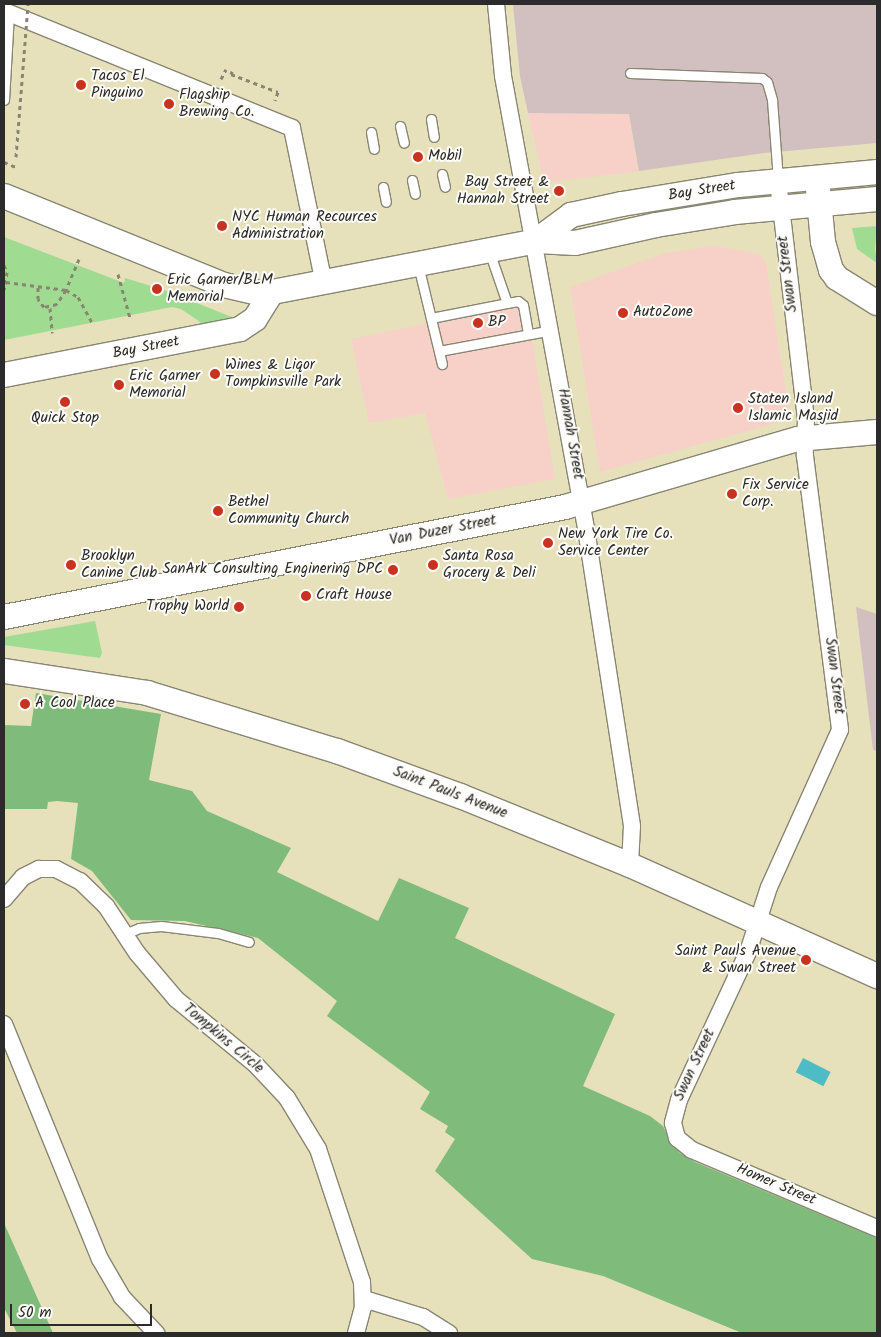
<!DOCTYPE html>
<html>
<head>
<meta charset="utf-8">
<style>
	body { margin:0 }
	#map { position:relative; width:881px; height:1337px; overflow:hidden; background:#e6e0bb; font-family:Kalam,sans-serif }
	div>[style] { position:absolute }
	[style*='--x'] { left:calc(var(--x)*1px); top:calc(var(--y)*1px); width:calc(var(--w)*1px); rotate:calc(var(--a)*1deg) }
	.built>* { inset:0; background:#f7d1c8 }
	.industrial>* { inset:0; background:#d2bfc0 }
	.green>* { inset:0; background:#9fdc91 }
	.forest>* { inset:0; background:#7fbc7b }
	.water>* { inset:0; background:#4dbcc4; transform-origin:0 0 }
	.path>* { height:3px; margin-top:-1.5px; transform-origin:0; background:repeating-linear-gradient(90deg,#888673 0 4px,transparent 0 8px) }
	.roads { filter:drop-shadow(1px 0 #888673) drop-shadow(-1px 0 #888673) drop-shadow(0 1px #888673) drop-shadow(0 -1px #888673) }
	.lane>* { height:9px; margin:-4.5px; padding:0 4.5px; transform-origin:4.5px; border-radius:4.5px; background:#fff }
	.street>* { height:16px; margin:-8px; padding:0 8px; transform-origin:8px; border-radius:8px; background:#fff }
	.secondary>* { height:24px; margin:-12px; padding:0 12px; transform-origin:12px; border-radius:12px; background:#fff }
	.path-bridge>* { height:3px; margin-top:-1.5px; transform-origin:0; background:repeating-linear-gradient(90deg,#888673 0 4px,transparent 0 8px) }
	.dots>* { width:14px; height:14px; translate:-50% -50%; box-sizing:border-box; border:2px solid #fdfcf7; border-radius:50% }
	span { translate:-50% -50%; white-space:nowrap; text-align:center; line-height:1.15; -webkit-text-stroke:4px #fdfcf7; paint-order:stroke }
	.poi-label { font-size:15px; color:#2b2b2b }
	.left { translate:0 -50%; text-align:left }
	.right { translate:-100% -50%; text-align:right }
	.street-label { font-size:15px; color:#2b2b2b }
	.frame { position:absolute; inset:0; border:5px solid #2b2b2b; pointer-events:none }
	.scale { position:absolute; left:10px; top:1304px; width:142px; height:22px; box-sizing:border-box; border:2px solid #2b2b2b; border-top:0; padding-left:6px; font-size:15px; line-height:18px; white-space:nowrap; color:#2b2b2b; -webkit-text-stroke:4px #fdfcf7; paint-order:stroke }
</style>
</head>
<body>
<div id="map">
	<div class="built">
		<i style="clip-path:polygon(528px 113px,629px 114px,639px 171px,544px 183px)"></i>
		<i style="clip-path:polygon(715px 246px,759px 254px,766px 262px,790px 419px,600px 472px,570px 287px,665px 253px)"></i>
		<i style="clip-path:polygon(526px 303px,555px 479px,448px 499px,425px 413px,369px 423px,351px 339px)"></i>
	</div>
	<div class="industrial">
		<i style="clip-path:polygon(513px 4px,877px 4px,877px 143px,764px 153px,639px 171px,629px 114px,528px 113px,520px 76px)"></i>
		<i style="clip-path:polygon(856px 607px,877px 614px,877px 751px,873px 750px)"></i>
	</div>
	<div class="green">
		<i style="clip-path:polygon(877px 226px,875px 248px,877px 263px,857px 249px,852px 228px)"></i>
		<i style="clip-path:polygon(4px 237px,124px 283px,125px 278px,164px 290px,237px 319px,203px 324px,181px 309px,172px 307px,4px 340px)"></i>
		<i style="clip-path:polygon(95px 621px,102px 653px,100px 658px,4px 645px,4px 637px)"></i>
	</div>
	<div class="forest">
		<i style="clip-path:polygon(36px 693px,161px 714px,149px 780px,192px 791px,207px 811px,291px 848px,277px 872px,378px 921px,399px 878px,469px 908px,455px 938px,615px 1014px,583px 1086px,650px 1116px,663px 1126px,671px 1143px,680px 1153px,695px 1162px,877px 1238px,877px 1333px,742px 1333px,603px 1276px,532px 1259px,435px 1171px,455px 1139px,445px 1132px,448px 1126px,420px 1109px,430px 1092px,327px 1016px,337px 1001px,258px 938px,185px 921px,131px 920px,92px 871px,71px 859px,78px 803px,57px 801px,48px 802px,47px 809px,4px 809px,4px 725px,31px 726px)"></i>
		<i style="clip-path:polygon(4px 1223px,53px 1333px,17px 1333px,4px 1308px)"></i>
	</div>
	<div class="water">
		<i style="left:803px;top:1058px;width:31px;height:16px;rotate:27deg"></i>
	</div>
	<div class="path">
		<i style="--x:232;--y:71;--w:3;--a:108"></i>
		<i style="--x:231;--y:74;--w:50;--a:21"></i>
		<i style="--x:278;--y:92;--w:9;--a:111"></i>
		<i style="--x:221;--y:79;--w:11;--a:-63"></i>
		<i style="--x:4;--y:162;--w:15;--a:23"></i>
		<i style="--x:79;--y:259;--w:34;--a:113"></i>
		<i style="--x:66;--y:290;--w:14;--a:30"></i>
		<i style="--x:78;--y:297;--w:31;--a:61"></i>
		<i style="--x:4;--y:265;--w:8;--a:67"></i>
		<i style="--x:7;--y:272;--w:18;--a:99"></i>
		<i style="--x:118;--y:274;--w:46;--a:74.7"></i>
		<i style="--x:6;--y:282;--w:61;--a:7.6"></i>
		<i style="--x:66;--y:290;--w:17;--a:123"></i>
		<i style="--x:57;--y:304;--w:13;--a:167"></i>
		<i style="--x:44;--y:307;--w:10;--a:-127"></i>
		<i style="--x:38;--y:299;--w:12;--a:-90"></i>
		<i style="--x:50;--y:308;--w:25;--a:85"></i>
	</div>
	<div class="roads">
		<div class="lane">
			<i style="--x:630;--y:73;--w:132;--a:2.2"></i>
			<i style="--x:762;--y:78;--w:6;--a:39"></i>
			<i style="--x:767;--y:82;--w:19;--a:74"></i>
			<i style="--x:772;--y:100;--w:79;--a:85.7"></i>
			<i style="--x:4;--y:100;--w:88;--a:-86.7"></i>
			<i style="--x:431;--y:119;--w:18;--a:81"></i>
			<i style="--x:400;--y:126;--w:17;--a:77"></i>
			<i style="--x:371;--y:132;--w:17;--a:80"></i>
			<i style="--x:442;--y:174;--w:13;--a:77"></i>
			<i style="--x:412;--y:180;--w:14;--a:78"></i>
			<i style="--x:383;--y:187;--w:15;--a:79"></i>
			<i style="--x:489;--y:251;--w:55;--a:70.9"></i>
			<i style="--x:507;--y:303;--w:11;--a:-10"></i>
			<i style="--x:518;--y:301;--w:6;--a:39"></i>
			<i style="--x:523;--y:305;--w:29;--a:80"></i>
			<i style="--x:418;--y:265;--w:102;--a:76.4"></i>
			<i style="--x:431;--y:318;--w:77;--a:-11.2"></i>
			<i style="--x:439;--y:351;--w:115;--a:-10.5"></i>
			<i style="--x:125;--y:934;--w:15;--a:-23"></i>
			<i style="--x:139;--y:928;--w:22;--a:-5"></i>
			<i style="--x:161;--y:926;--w:57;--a:7"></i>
			<i style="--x:218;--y:933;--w:32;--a:16"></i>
		</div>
		<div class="street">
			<i style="--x:496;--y:4;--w:72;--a:84.4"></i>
			<i style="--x:503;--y:76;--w:467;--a:79.6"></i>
			<i style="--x:587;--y:535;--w:294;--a:81.2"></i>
			<i style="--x:632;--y:826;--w:39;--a:93"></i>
			<i style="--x:4;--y:11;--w:311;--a:22.1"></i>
			<i style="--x:292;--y:128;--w:159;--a:78.4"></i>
			<i style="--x:778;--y:181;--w:240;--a:83.3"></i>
			<i style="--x:806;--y:419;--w:37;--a:92"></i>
			<i style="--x:805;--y:456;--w:276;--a:82.7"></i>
			<i style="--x:840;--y:730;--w:172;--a:114.3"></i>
			<i style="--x:769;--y:887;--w:68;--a:107.9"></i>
			<i style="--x:748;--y:952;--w:163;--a:115"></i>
			<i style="--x:679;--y:1100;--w:24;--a:105"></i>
			<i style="--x:673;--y:1123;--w:16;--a:75"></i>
			<i style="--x:677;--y:1138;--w:19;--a:39"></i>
			<i style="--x:692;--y:1150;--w:201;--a:22.9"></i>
			<i style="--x:4;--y:899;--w:29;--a:-49"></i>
			<i style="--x:23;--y:877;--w:18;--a:-27"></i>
			<i style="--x:39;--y:869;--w:17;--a:0"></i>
			<i style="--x:56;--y:869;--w:27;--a:27"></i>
			<i style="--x:80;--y:881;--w:36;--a:44"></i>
			<i style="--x:106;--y:906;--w:56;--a:56.6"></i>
			<i style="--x:137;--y:953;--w:60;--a:49.7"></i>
			<i style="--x:176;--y:999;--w:104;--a:39.5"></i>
			<i style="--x:256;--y:1065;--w:45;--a:46.8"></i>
			<i style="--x:287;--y:1098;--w:60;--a:58.7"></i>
			<i style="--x:318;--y:1149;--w:140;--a:71.7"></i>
			<i style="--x:362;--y:1282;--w:25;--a:88"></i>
			<i style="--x:363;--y:1307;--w:27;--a:105"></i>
			<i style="--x:4;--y:1024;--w:254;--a:67.8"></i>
			<i style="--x:100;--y:1259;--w:44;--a:59.9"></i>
			<i style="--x:122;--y:1297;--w:50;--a:46.6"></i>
			<i style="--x:364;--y:1299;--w:62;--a:17"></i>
			<i style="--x:423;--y:1317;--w:31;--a:32"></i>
		</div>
		<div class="secondary">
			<i style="--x:818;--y:189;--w:53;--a:84.6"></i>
			<i style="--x:823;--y:242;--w:29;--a:74"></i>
			<i style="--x:831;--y:270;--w:10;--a:53"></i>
			<i style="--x:837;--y:278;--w:47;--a:32"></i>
			<i style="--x:4;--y:196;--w:237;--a:22"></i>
			<i style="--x:224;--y:285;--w:39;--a:13"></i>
			<i style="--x:262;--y:294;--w:279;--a:-10.9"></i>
			<i style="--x:536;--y:241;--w:39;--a:3"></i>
			<i style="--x:575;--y:243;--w:83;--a:-12.5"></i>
			<i style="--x:656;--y:225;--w:80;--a:-9.3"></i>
			<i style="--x:735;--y:212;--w:143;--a:-5.2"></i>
			<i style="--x:536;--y:241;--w:44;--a:-36.6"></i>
			<i style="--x:571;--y:215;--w:52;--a:-12.2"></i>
			<i style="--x:622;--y:204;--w:118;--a:-9.3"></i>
			<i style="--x:738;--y:185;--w:140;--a:-5.3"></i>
			<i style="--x:4;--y:375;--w:240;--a:-11"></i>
			<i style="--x:240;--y:329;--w:18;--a:-34"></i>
			<i style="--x:255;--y:319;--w:31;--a:-58"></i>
			<i style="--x:4;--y:617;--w:572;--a:-11.09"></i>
			<i style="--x:565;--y:507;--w:243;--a:-16.3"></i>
			<i style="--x:798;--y:439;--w:79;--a:-5.1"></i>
			<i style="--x:4;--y:671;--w:145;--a:8.7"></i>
			<i style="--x:147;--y:693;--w:199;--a:17"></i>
			<i style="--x:337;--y:751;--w:131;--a:20.1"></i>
			<i style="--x:460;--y:796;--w:183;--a:22.1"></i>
			<i style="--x:630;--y:865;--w:271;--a:24.2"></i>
		</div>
	</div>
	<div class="path-bridge">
		<i style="--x:16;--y:157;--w:153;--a:-85.5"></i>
	</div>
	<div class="dots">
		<i style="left:81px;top:85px;background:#c8321e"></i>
		<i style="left:169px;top:104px;background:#c8321e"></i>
		<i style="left:418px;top:157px;background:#c8321e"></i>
		<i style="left:559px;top:191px;background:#c8321e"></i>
		<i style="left:222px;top:226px;background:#c8321e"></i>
		<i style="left:157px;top:289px;background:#c8321e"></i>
		<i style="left:623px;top:313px;background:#c8321e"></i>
		<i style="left:478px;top:323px;background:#c8321e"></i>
		<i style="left:215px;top:374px;background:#c8321e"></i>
		<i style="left:119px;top:385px;background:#c8321e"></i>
		<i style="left:65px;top:402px;background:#c8321e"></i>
		<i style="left:738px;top:408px;background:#c8321e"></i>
		<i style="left:732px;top:494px;background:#c8321e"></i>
		<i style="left:218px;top:511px;background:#c8321e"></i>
		<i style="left:548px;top:543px;background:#c8321e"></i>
		<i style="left:71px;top:565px;background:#c8321e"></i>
		<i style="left:433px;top:565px;background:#c8321e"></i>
		<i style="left:393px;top:570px;background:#c8321e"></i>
		<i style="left:306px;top:596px;background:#c8321e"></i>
		<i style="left:239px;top:607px;background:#c8321e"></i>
		<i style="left:25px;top:704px;background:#c8321e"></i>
		<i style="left:806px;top:960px;background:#c8321e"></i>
	</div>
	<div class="poi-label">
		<span class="left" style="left:91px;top:85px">Tacos El<br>Pinguino</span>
		<span class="left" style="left:179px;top:104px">Flagship<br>Brewing Co.</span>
		<span class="left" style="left:428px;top:157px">Mobil</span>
		<span class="right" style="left:549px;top:191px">Bay Street &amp;<br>Hannah Street</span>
		<span class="left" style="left:232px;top:226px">NYC Human Recources<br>Administration</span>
		<span class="left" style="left:167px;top:289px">Eric Garner/BLM<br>Memorial</span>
		<span class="left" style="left:633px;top:313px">AutoZone</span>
		<span class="left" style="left:488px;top:323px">BP</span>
		<span class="left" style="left:225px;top:374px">Wines &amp; Liqor<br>Tompkinsville Park</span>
		<span class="left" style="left:129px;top:385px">Eric Garner<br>Memorial</span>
		<span class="left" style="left:748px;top:408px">Staten Island<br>Islamic Masjid</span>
		<span style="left:65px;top:419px">Quick Stop</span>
		<span class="left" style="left:742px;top:494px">Fix Service<br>Corp.</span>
		<span class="left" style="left:228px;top:511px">Bethel<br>Community Church</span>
		<span class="left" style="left:558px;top:543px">New York Tire Co.<br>Service Center</span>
		<span class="left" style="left:81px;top:565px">Brooklyn<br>Canine Club</span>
		<span class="left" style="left:443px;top:565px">Santa Rosa<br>Grocery &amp; Deli</span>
		<span class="right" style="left:383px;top:570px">SanArk Consulting Enginering DPC</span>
		<span class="left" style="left:316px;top:596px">Craft House</span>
		<span class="right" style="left:229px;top:607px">Trophy World</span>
		<span class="left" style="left:35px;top:704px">A Cool Place</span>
		<span class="right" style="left:796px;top:960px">Saint Pauls Avenue<br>&amp; Swan Street</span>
	</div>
	<div class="street-label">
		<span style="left:702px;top:191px;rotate:-9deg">Bay Street</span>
		<span style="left:788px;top:274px;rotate:-97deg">Swan Street</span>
		<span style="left:146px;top:348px;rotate:-11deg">Bay Street</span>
		<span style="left:570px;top:434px;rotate:80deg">Hannah Street</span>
		<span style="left:443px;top:531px;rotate:-11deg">Van Duzer Street</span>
		<span style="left:834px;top:676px;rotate:83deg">Swan Street</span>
		<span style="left:450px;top:793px;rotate:21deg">Saint Pauls Avenue</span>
		<span style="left:223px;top:1039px;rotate:40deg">Tompkins Circle</span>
		<span style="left:695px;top:1065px;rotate:-65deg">Swan Street</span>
		<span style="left:776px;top:1185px;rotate:23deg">Homer Street</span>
	</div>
	<div class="frame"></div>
	<div class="scale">50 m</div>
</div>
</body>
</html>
